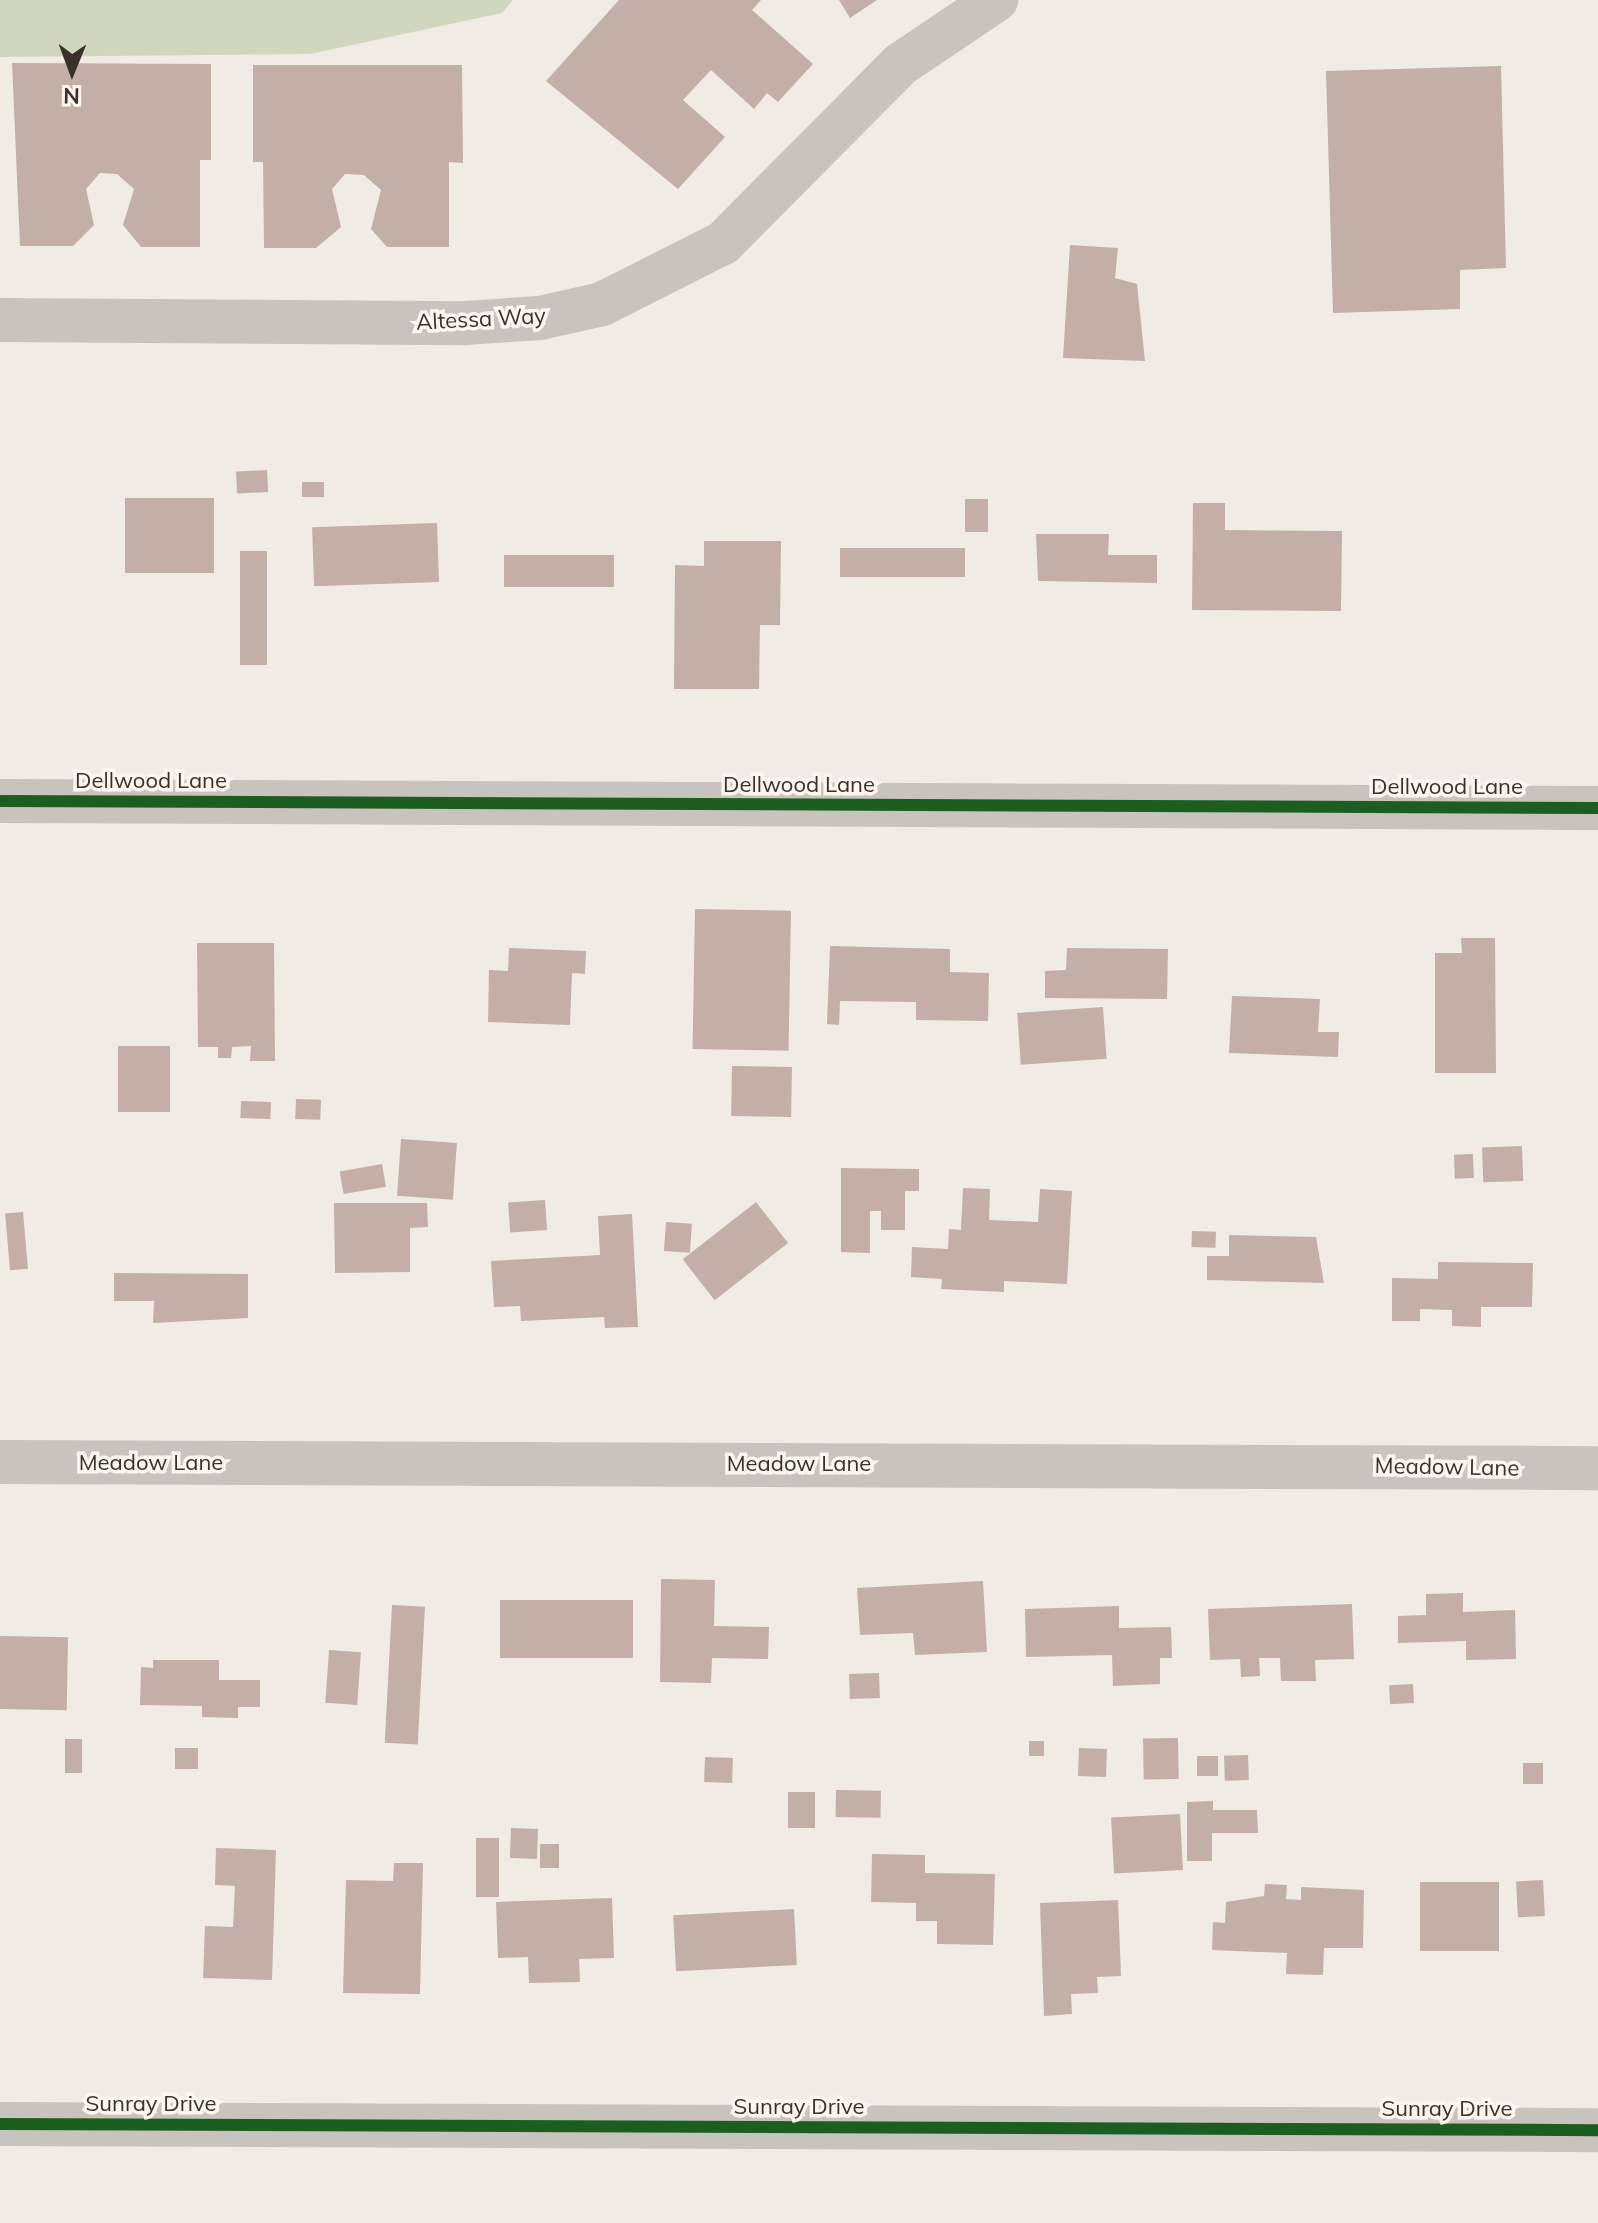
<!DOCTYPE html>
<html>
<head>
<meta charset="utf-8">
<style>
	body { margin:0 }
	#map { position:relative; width:1598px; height:2223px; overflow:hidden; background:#f0ebe5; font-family:Mulish,sans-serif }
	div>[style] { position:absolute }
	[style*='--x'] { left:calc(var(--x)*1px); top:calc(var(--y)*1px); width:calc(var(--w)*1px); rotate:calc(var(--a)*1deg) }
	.green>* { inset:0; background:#d1d6bf }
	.building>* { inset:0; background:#c3afa7; transform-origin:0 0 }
	.minor>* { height:44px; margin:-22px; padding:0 22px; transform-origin:22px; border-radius:22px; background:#c9c3be }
	.cycleway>* { height:12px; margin:-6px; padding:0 6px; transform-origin:6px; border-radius:6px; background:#1b5e20 }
	span { translate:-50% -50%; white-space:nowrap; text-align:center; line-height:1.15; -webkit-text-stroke:7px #fbf5ee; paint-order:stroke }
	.street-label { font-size:22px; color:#3b302b }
	.north { position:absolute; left:32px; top:32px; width:80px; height:80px; -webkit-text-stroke:6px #fbf5ee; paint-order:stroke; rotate:181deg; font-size:22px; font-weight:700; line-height:32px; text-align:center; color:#3b302b }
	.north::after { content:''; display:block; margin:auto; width:28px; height:36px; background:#3b302b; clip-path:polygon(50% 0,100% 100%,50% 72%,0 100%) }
</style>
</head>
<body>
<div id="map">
	<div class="green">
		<i style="clip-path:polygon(0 0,513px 0,502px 13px,310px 54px,0 57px)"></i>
	</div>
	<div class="building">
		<i style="clip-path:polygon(619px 0,761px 0,752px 10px,813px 64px,778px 102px,767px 93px,754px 109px,711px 70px,683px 100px,725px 137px,678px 189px,546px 81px)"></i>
		<i style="clip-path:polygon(839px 0,877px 0,850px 18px)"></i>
		<i style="clip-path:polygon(12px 63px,211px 64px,211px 160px,200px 160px,200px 247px,141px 247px,123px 225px,134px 189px,117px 174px,100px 173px,86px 189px,94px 225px,73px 246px,20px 246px)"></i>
		<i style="clip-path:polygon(253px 65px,462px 65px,463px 163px,449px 162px,449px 247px,387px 247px,371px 229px,381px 190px,364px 175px,345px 174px,332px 189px,341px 227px,316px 248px,264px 248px,263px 162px,253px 162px)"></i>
		<i style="clip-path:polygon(1501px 66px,1506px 268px,1460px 270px,1460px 309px,1333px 313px,1326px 71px)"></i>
		<i style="clip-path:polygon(1070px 245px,1118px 248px,1115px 278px,1137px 284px,1145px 361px,1063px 358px)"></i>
		<i style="left:267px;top:470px;width:22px;height:31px;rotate:87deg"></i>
		<i style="left:302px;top:482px;width:22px;height:15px"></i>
		<i style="left:214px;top:498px;width:75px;height:89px;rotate:90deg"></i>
		<i style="left:965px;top:499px;width:23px;height:33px"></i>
		<i style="clip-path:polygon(1193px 503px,1225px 503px,1225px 530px,1342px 531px,1341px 611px,1192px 610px)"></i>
		<i style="left:437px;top:523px;width:59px;height:125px;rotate:88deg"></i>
		<i style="clip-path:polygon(1036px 534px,1109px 534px,1108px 555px,1157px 555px,1157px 583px,1038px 581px)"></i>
		<i style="clip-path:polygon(704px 541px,781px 541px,780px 625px,760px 625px,759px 689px,674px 689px,675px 565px,704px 566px)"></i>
		<i style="left:965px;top:548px;width:29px;height:125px;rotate:90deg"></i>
		<i style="left:240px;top:551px;width:27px;height:114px"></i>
		<i style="left:504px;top:555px;width:110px;height:32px"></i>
		<i style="left:695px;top:909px;width:96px;height:140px;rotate:1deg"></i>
		<i style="clip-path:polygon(1461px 938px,1495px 938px,1496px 1073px,1435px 1073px,1435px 953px,1462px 953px)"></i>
		<i style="clip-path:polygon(197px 943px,274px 943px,275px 1061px,250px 1061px,251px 1046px,232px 1047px,231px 1058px,218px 1058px,218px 1047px,198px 1047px)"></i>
		<i style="clip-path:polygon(830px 946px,950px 949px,950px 972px,989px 973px,988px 1021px,916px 1020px,916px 1002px,840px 1001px,839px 1025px,827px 1024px)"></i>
		<i style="clip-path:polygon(509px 948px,586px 951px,585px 974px,572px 973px,570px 1025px,488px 1022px,489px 970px,508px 971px)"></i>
		<i style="clip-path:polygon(1067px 948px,1168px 949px,1167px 999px,1045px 998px,1045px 971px,1066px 970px)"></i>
		<i style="clip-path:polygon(1232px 996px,1320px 999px,1318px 1032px,1339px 1032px,1338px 1057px,1229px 1053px)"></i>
		<i style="left:1103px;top:1007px;width:52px;height:86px;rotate:86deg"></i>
		<i style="left:118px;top:1046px;width:52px;height:66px"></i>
		<i style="left:732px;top:1066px;width:60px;height:50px;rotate:1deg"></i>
		<i style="left:296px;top:1099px;width:25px;height:20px;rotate:2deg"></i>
		<i style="left:241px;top:1101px;width:30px;height:17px;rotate:2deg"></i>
		<i style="left:401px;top:1139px;width:56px;height:57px;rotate:4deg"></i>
		<i style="left:1522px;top:1146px;width:35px;height:40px;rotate:88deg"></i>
		<i style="left:1473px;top:1154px;width:24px;height:19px;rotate:88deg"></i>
		<i style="left:382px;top:1164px;width:23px;height:43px;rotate:80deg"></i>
		<i style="clip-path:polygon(841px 1168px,919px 1169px,919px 1191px,905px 1191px,905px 1230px,881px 1230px,881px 1211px,870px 1211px,870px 1253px,841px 1252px)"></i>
		<i style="clip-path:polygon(963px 1188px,990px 1189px,989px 1220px,1038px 1222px,1040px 1189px,1072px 1191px,1067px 1284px,1004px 1281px,1004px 1292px,941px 1289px,942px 1279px,911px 1277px,912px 1247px,948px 1249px,949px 1229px,961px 1230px)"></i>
		<i style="left:545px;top:1200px;width:30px;height:37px;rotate:86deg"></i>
		<i style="left:756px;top:1202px;width:52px;height:93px;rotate:52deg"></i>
		<i style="clip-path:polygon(334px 1203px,427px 1203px,428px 1227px,410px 1228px,410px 1272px,335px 1273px)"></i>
		<i style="left:23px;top:1212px;width:57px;height:18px;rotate:85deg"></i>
		<i style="clip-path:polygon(632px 1214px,638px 1327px,605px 1328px,604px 1317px,521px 1321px,520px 1306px,494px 1307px,491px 1261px,600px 1255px,598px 1216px)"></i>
		<i style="left:666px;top:1222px;width:26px;height:29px;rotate:4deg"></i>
		<i style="left:1192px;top:1231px;width:24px;height:16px;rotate:2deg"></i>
		<i style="clip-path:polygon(1229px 1235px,1316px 1237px,1324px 1283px,1207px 1280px,1207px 1256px,1229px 1256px)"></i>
		<i style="clip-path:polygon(1438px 1262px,1533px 1263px,1532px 1307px,1481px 1307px,1481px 1327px,1452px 1326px,1452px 1310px,1420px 1309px,1420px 1321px,1392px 1321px,1392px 1278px,1438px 1279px)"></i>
		<i style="clip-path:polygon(114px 1273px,248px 1274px,248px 1318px,153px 1323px,154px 1301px,114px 1301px)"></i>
		<i style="clip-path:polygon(661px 1579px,715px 1580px,714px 1626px,769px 1627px,768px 1659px,712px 1658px,711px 1683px,660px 1682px)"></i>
		<i style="clip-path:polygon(983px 1581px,987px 1652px,915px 1655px,913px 1633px,860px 1635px,857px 1588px)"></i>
		<i style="clip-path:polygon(1463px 1593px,1463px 1612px,1515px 1610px,1516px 1659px,1466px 1660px,1466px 1641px,1398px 1643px,1398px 1616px,1426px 1615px,1426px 1594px)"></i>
		<i style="left:500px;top:1600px;width:133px;height:58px"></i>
		<i style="clip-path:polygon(1352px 1604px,1354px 1659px,1315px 1660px,1316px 1681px,1281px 1681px,1280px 1658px,1259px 1658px,1260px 1676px,1241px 1677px,1240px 1659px,1210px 1660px,1208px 1609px)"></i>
		<i style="left:392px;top:1605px;width:33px;height:138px;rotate:3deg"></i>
		<i style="clip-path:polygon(1119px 1606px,1119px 1628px,1171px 1627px,1172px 1658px,1160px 1658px,1160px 1684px,1113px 1686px,1112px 1655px,1026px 1657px,1025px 1609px)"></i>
		<i style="left:0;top:1636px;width:68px;height:73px;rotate:1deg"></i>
		<i style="left:329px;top:1650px;width:32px;height:53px;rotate:4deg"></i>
		<i style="clip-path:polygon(153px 1660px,219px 1660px,219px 1680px,260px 1680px,260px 1707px,238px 1707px,238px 1718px,202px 1717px,202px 1706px,140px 1705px,141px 1667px,153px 1668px)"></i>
		<i style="left:879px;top:1673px;width:25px;height:30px;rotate:88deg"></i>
		<i style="left:1413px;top:1684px;width:19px;height:24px;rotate:87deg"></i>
		<i style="left:1178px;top:1738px;width:41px;height:35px;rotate:89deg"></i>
		<i style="left:65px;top:1739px;width:17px;height:34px"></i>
		<i style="left:1029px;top:1741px;width:15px;height:15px"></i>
		<i style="left:175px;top:1748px;width:23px;height:21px"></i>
		<i style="left:1079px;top:1748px;width:28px;height:28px;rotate:2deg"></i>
		<i style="left:1248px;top:1755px;width:25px;height:24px;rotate:88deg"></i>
		<i style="left:1197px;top:1756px;width:21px;height:20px"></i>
		<i style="left:705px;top:1757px;width:28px;height:25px;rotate:2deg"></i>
		<i style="left:1523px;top:1763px;width:20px;height:21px"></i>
		<i style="left:836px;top:1790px;width:45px;height:27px;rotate:1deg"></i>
		<i style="left:788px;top:1792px;width:27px;height:36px"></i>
		<i style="clip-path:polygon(1213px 1801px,1213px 1810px,1257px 1810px,1258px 1833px,1212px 1833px,1212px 1861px,1187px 1861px,1187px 1802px)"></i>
		<i style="left:1180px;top:1814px;width:56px;height:69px;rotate:87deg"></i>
		<i style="left:511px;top:1828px;width:27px;height:30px;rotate:2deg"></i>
		<i style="left:476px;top:1838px;width:23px;height:59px"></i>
		<i style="left:540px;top:1844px;width:19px;height:24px"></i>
		<i style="clip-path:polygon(216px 1848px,276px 1850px,272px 1980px,203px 1978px,205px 1926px,233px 1927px,235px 1886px,215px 1885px)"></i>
		<i style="clip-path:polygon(872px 1854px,925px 1855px,925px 1873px,995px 1874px,993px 1945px,937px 1944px,937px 1921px,916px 1921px,916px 1903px,871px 1902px)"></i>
		<i style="clip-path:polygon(394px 1863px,423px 1863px,420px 1994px,343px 1993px,346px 1880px,393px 1881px)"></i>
		<i style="left:1543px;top:1880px;width:36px;height:27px;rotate:87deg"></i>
		<i style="left:1499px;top:1882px;width:69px;height:79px;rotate:90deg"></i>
		<i style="clip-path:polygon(1265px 1884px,1287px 1885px,1286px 1899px,1301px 1900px,1301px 1887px,1364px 1890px,1363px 1948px,1324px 1948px,1323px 1975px,1286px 1974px,1287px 1953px,1212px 1950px,1213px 1922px,1225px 1923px,1226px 1902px,1264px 1896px)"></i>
		<i style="clip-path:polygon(612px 1898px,614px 1958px,579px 1959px,580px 1982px,529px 1983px,528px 1957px,498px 1958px,496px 1902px)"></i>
		<i style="clip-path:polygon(1118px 1900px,1121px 1976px,1097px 1977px,1098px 1993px,1071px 1994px,1072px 2014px,1044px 2016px,1040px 1903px)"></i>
		<i style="left:794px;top:1909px;width:56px;height:121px;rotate:87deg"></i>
	</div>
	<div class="minor">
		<i style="--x:0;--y:320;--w:465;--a:0.4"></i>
		<i style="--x:465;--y:323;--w:75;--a:-3.8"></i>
		<i style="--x:540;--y:318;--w:64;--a:-12.7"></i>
		<i style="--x:602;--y:304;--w:136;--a:-26.8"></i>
		<i style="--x:723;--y:243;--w:252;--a:-45.2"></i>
		<i style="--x:901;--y:64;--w:115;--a:-34"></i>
		<i style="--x:0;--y:801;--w:1598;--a:0.25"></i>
		<i style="--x:0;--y:1462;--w:1598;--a:0.22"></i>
		<i style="--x:0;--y:2124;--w:1598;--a:0.22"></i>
	</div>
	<div class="cycleway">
		<i style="--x:0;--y:801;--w:1598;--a:0.25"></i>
		<i style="--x:0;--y:2124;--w:1598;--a:0.22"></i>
	</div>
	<div class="street-label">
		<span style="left:481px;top:319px;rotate:-3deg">Altessa Way</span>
		<span style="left:151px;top:781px">Dellwood Lane</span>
		<span style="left:799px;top:785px">Dellwood Lane</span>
		<span style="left:1447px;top:787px">Dellwood Lane</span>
		<span style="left:151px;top:1463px">Meadow Lane</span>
		<span style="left:799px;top:1464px">Meadow Lane</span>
		<span style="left:1447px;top:1467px;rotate:1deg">Meadow Lane</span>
		<span style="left:151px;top:2104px">Sunray Drive</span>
		<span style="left:799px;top:2107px">Sunray Drive</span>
		<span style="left:1447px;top:2109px">Sunray Drive</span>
	</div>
	<div class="north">N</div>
</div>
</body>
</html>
